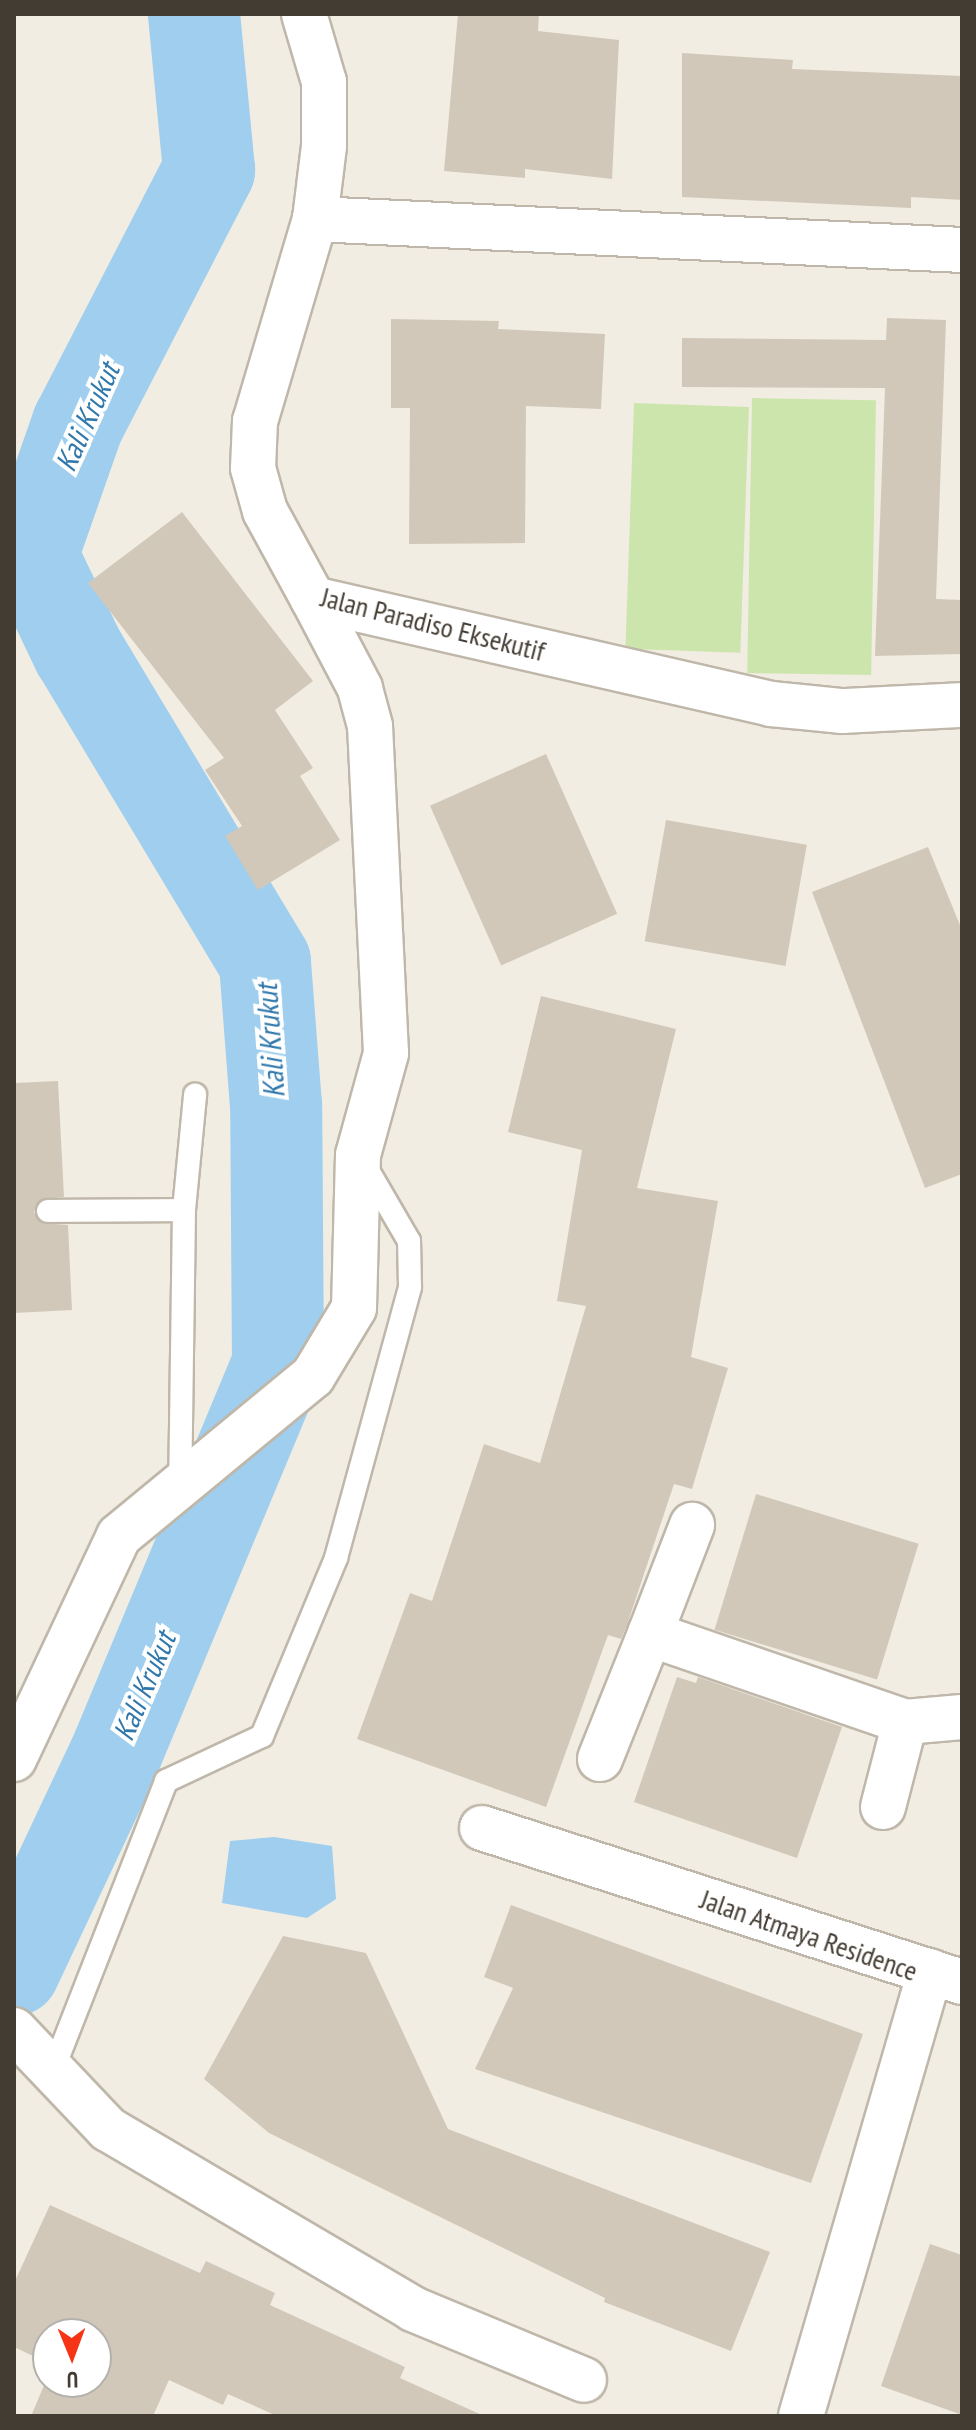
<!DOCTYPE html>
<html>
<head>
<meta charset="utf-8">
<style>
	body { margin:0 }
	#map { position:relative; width:976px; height:2430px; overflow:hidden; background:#f1ede3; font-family:"PT Sans Narrow",sans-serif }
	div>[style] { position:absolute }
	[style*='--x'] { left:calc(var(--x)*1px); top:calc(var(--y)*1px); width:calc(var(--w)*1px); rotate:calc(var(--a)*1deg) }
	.green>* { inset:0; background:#cce5ac; transform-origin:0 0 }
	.water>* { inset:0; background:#9fceee }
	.river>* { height:92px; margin:-46px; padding:0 46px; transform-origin:46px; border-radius:46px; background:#9fceee }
	.building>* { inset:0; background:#d2c8b9; transform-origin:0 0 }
	.roads { filter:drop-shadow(2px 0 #bfb7a9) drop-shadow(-2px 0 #bfb7a9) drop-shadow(0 2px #bfb7a9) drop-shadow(0 -2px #bfb7a9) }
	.lane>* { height:22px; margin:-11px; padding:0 11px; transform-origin:11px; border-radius:11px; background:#fff }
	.street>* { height:44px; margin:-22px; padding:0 22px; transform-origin:22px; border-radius:22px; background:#fff }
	span { translate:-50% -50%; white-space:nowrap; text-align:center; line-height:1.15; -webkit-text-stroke:8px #fff; paint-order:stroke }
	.street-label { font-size:28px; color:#433c33 }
	.water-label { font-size:30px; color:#3078ab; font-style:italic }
	.frame { position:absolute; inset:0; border:16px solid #433c33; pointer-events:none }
	.north { position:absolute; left:32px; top:2318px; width:80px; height:80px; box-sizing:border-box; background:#fff; border:2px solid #b4b1ad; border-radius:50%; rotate:179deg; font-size:22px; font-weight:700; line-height:32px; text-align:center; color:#433c33 }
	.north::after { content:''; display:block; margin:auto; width:28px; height:36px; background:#f53516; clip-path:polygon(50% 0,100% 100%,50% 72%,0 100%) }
</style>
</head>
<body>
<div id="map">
	<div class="green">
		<i style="left:752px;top:398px;width:124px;height:275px;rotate:1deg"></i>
		<i style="left:634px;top:403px;width:115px;height:246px;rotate:2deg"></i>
	</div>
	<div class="water">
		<i style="clip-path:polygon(274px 1837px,332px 1846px,336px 1899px,307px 1918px,222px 1903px,230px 1841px)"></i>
	</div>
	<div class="river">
		<i style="--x:14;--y:1970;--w:242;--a:-64.8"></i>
		<i style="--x:117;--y:1751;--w:418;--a:-67.4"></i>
		<i style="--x:278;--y:1365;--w:259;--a:-90.4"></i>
		<i style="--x:276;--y:1106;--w:144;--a:-94.4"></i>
		<i style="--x:265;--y:962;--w:363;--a:-121"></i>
		<i style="--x:78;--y:651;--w:106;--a:-115.6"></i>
		<i style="--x:32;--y:555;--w:139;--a:-70.7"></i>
		<i style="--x:78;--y:424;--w:286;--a:-62.7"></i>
		<i style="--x:209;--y:170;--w:157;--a:-95.5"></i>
	</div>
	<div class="building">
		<i style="clip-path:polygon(458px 14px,539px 14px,538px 31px,619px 40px,612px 179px,525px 169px,525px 178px,444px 171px)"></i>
		<i style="clip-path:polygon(682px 53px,793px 60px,792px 69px,962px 76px,962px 200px,911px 197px,911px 208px,682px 197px)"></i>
		<i style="clip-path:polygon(887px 318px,946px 320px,936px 599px,962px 600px,962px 654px,875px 656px,885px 388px,682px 387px,682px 338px,886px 340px)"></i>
		<i style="clip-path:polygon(391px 319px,499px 321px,498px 329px,605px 334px,601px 409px,526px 406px,525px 543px,409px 544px,410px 408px,391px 408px)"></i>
		<i style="clip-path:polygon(182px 512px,313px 681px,275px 710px,313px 768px,300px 776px,340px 840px,258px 890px,225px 836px,242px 826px,205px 770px,224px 758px,88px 583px)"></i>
		<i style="left:546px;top:754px;width:175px;height:127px;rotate:66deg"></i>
		<i style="left:666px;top:820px;width:143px;height:123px;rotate:10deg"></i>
		<i style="clip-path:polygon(928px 847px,962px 930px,962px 1174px,925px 1188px,812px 892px)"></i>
		<i style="clip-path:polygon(541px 996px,676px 1029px,637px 1188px,718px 1201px,691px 1357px,728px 1368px,692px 1489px,674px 1484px,627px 1625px,621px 1639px,608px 1635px,546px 1807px,357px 1739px,410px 1593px,432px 1601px,484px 1444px,540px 1463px,586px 1306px,557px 1301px,582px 1150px,508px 1132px)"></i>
		<i style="clip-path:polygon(58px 1081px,64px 1197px,42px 1199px,34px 1212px,42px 1223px,68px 1225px,72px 1310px,14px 1313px,14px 1083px)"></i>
		<i style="left:756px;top:1494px;width:170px;height:142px;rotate:17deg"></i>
		<i style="clip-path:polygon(677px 1677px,696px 1683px,698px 1677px,842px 1727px,797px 1858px,634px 1802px)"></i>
		<i style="clip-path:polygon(511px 1905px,863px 2034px,811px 2183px,475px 2069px,513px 1988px,484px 1977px)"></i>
		<i style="clip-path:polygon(283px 1936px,366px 1953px,448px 2129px,770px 2252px,731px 2351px,604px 2302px,605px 2298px,269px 2133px,204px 2079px)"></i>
		<i style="clip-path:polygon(50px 2205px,200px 2273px,206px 2261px,275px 2293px,270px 2305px,405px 2367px,400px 2378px,484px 2416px,277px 2416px,228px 2394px,223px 2405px,169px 2380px,153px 2416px,31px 2416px,48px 2376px,48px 2382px,96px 2382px,96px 2334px,48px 2334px,48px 2363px,14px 2347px,14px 2283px)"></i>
		<i style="clip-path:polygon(930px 2244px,962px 2255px,962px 2415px,881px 2386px)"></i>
	</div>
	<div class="roads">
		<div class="lane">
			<i style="--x:184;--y:1210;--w:116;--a:-84.5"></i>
			<i style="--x:48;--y:1211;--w:136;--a:-0.4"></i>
			<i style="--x:184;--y:1210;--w:272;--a:90.8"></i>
			<i style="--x:51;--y:2075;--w:316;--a:-68.6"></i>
			<i style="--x:166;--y:1781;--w:106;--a:-25.1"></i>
			<i style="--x:262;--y:1736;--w:193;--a:-67.4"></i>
			<i style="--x:336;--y:1558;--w:281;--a:-74.7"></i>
			<i style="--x:410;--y:1287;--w:46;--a:-91.2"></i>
			<i style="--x:409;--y:1241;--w:91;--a:-120.2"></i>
		</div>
		<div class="street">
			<i style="--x:304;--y:14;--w:71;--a:73.6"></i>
			<i style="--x:324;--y:82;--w:64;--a:90"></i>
			<i style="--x:324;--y:146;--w:74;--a:97"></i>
			<i style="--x:315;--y:219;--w:211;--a:106.5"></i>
			<i style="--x:255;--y:421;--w:47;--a:92.4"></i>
			<i style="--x:253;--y:468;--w:45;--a:74.4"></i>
			<i style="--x:265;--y:511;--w:100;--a:61.4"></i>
			<i style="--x:313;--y:599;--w:470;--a:12.9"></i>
			<i style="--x:771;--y:704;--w:72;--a:5.6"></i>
			<i style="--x:843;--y:711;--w:119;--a:-2.9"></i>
			<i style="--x:315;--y:219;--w:648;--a:2.74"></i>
			<i style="--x:650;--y:1634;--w:117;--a:-68.9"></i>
			<i style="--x:14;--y:1759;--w:246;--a:-64.8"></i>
			<i style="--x:119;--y:1536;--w:251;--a:-39.5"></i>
			<i style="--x:313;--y:1376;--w:79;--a:-58.9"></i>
			<i style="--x:354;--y:1308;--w:153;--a:-88.5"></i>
			<i style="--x:358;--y:1155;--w:106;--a:-74.6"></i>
			<i style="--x:386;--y:1053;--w:327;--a:-92.8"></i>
			<i style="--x:370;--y:726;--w:39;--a:-105"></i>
			<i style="--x:360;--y:688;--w:101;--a:-117.8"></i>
			<i style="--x:600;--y:1759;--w:135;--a:-68.2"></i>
			<i style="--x:650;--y:1634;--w:270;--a:19"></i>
			<i style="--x:883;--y:1807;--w:88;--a:-75.5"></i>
			<i style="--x:905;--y:1722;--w:57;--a:-5"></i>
			<i style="--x:482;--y:1828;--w:504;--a:17.79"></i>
			<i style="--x:14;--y:2030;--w:137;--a:46.5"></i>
			<i style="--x:108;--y:2129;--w:354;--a:30.5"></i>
			<i style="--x:413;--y:2309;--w:185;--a:22.5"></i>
			<i style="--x:801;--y:2416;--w:463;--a:-73.8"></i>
		</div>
	</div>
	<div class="street-label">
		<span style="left:433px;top:624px;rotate:14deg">Jalan Paradiso Eksekutif</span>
		<span style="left:809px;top:1935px;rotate:19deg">Jalan Atmaya Residence</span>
	</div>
	<div class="water-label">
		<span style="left:87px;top:417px;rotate:-66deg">Kali Krukut</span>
		<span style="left:270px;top:1041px;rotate:-94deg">Kali Krukut</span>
		<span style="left:144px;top:1686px;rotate:-67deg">Kali Krukut</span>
	</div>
	<div class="frame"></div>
	<div class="north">U</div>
</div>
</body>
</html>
